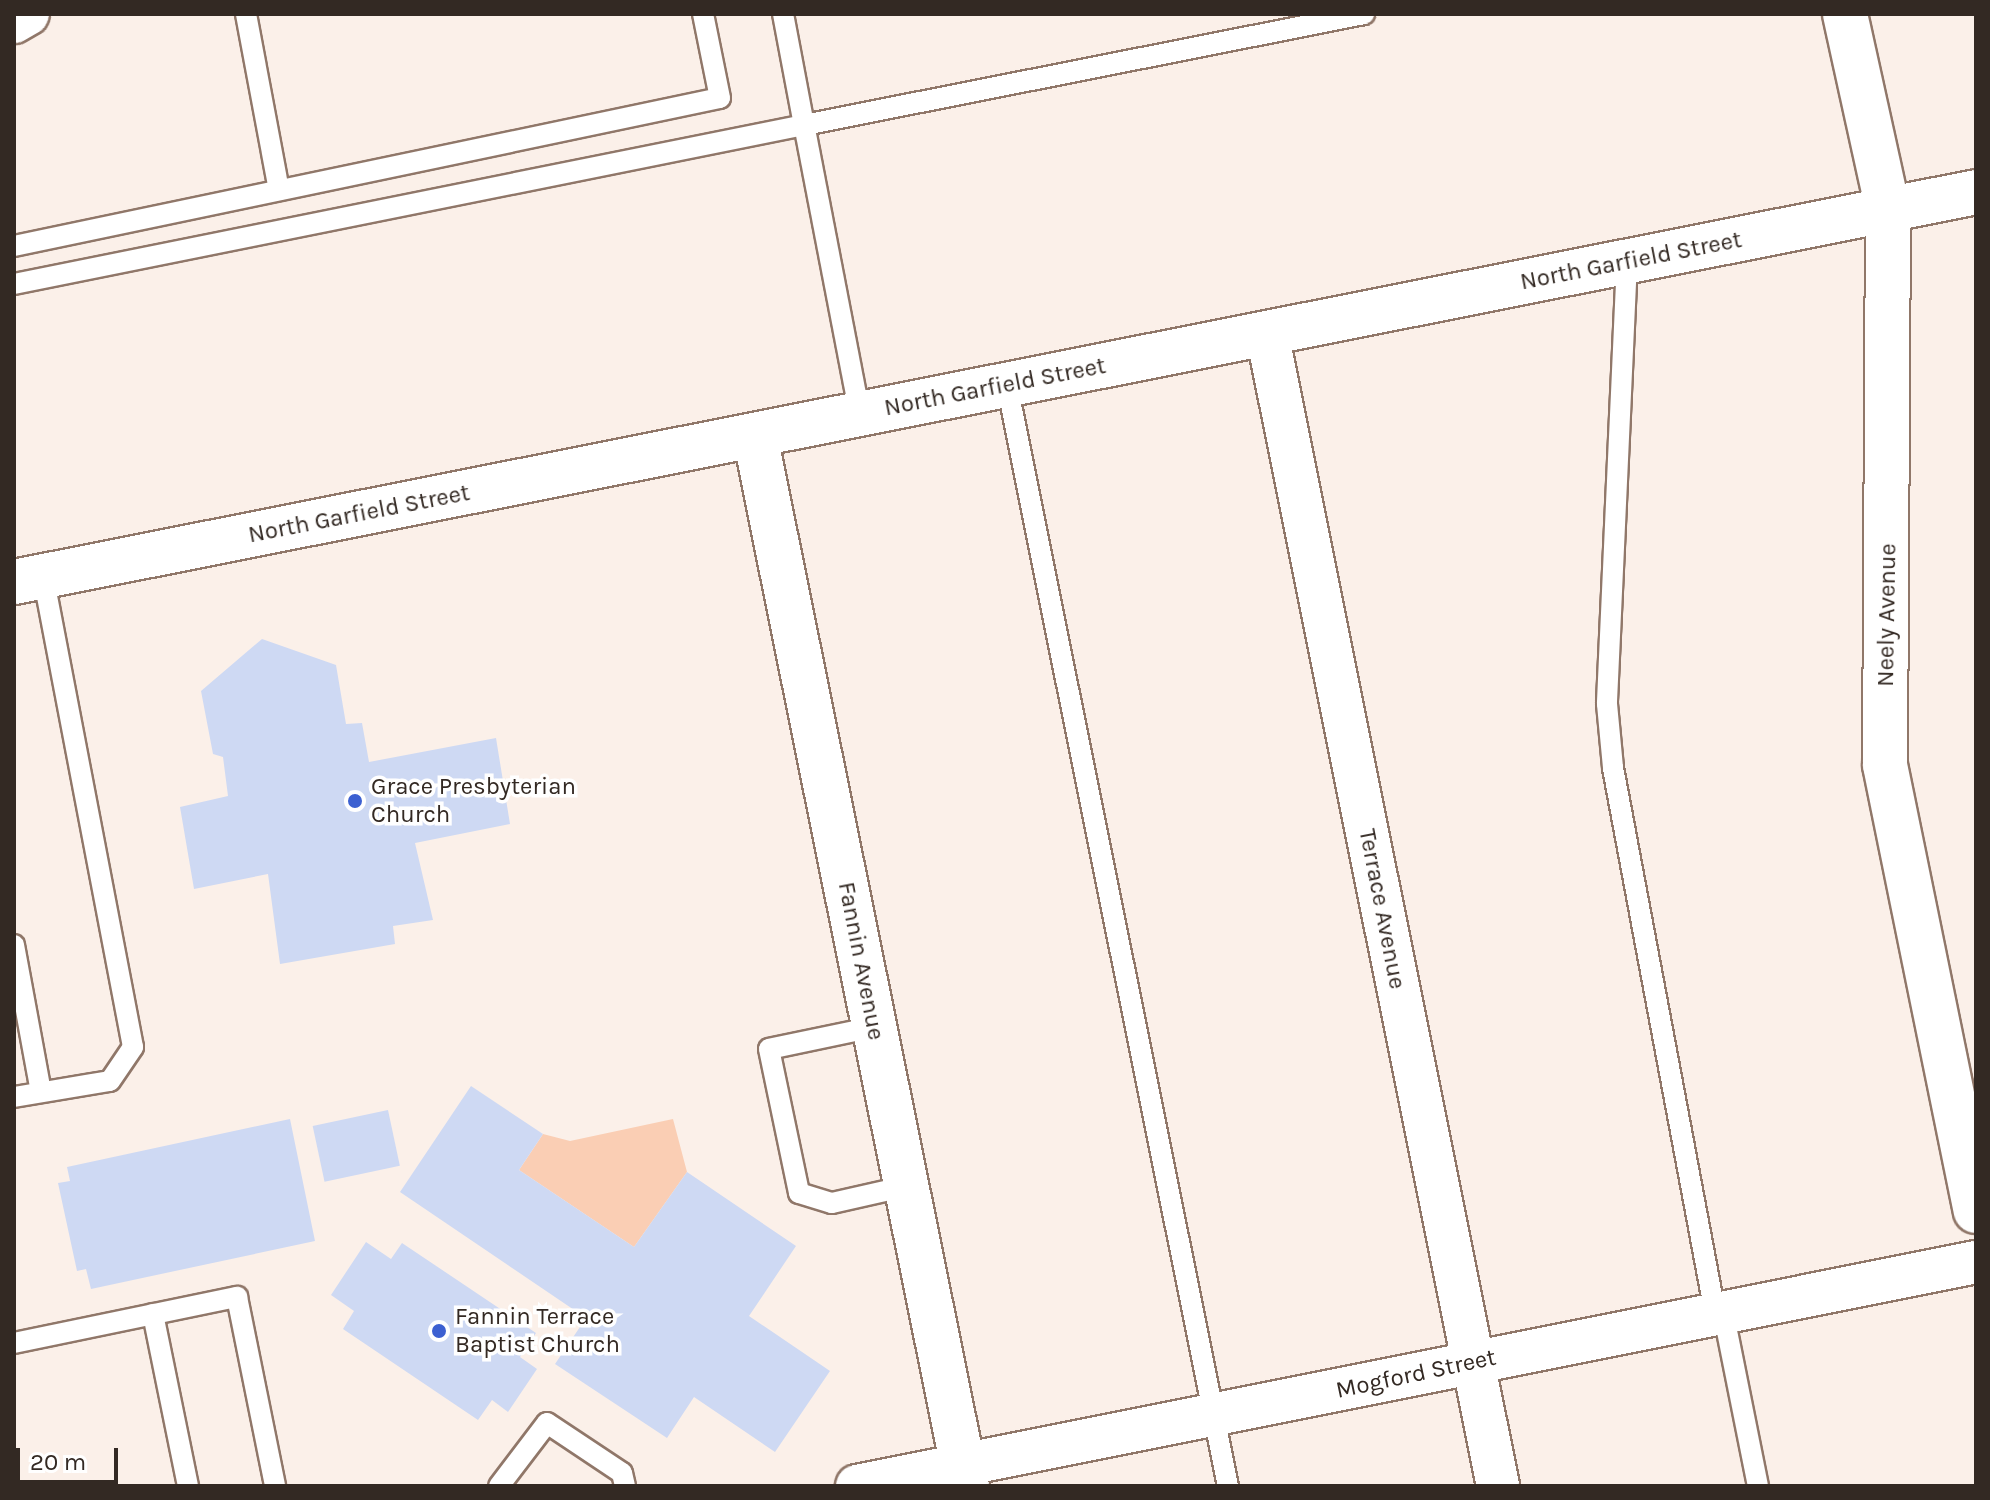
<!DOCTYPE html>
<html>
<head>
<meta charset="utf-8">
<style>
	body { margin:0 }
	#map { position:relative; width:1990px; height:1500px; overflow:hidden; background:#fbf0e9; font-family:Karla,sans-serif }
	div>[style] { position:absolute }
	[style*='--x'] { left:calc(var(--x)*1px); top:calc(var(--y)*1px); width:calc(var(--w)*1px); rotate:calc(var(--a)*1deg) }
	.green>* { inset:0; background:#faceb4 }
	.building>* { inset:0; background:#ced9f3; transform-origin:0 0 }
	.roads { filter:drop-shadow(2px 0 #907769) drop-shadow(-2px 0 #907769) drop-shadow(0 2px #907769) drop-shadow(0 -2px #907769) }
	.lane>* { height:20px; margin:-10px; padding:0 10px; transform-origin:10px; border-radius:10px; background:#fff }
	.street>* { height:42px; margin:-21px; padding:0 21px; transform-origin:21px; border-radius:21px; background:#fff }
	.secondary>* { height:44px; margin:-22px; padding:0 22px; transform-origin:22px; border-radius:22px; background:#fff }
	.dots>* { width:22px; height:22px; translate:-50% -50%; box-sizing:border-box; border:4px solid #fff; border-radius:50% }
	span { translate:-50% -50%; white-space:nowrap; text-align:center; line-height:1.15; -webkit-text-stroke:7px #fff; paint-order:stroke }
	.street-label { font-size:24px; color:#332923 }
	.poi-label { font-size:24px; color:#332923 }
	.left { translate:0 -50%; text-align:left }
	.frame { position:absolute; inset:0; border:16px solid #332923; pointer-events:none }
	.scale { position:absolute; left:16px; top:1448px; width:102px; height:36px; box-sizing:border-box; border:4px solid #332923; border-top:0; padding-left:10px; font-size:24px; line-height:28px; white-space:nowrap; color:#332923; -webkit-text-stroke:6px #fff; paint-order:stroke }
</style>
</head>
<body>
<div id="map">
	<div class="green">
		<i style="clip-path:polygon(673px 1119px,687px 1172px,634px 1247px,519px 1170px,543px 1134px,570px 1141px)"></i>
	</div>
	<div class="building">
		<i style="clip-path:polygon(262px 639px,336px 665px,346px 724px,362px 723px,369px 762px,496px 738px,510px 824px,415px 843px,433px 920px,393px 926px,395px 944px,280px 964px,268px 874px,194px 889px,180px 807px,228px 796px,223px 757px,213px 754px,201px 691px)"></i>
		<i style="clip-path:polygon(471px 1086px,543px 1134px,519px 1170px,634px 1247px,687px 1172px,796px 1246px,749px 1316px,830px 1371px,775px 1452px,694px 1397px,667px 1438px,555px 1364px,586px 1318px,400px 1192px)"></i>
		<i style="left:388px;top:1110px;width:57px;height:77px;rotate:78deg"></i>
		<i style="clip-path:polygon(290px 1119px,315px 1241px,91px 1289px,86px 1269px,77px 1271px,58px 1183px,70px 1181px,67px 1167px)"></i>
		<i style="clip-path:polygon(366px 1242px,391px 1259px,402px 1243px,536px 1333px,520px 1357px,537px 1369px,508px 1412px,492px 1400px,478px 1420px,343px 1329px,354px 1311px,331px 1295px)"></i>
	</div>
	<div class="roads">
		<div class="lane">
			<i style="--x:246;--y:14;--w:179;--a:79.4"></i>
			<i style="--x:14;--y:246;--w:721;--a:-11.84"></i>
			<i style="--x:720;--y:98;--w:86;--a:-101.4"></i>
			<i style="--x:1627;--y:261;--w:443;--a:92.6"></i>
			<i style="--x:1607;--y:704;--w:64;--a:84.6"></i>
			<i style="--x:1613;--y:768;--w:560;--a:79.39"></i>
			<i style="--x:14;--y:284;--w:806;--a:-11.38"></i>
			<i style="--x:804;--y:125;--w:113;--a:-100.7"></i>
			<i style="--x:1007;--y:385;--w:1123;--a:78.65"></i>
			<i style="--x:860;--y:415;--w:295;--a:-100.9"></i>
			<i style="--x:804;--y:125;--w:571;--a:-11.21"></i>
			<i style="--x:14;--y:945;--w:149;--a:79.6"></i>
			<i style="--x:874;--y:1027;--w:107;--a:168.2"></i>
			<i style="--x:769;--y:1049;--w:147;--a:78.2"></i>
			<i style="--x:799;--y:1193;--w:34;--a:17"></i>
			<i style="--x:832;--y:1203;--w:77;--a:-12.8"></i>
			<i style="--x:14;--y:1097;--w:97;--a:-9.5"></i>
			<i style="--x:110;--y:1081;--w:41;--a:-55.9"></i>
			<i style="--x:133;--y:1047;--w:480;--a:-100.8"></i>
			<i style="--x:153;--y:1314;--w:176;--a:78.5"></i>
			<i style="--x:1724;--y:1316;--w:173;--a:78.7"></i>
			<i style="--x:14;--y:1343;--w:228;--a:-11.7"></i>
			<i style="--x:237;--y:1297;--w:193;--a:78.6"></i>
			<i style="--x:499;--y:1486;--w:79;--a:-52.7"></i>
			<i style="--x:547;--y:1423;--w:90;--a:33.7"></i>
			<i style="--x:622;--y:1473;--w:13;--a:77"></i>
		</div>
		<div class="street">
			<i style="--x:14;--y:22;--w:16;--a:-30"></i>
			<i style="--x:1267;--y:333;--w:1176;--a:78.67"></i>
			<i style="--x:857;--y:1486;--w:1141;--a:-11.32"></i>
		</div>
		<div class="secondary">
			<i style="--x:1845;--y:14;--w:201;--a:77.6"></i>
			<i style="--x:1888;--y:210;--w:555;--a:90.31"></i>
			<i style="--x:1885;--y:765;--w:455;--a:78.5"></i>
			<i style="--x:755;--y:436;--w:1071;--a:78.59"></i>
			<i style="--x:14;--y:582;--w:2000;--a:-11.24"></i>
		</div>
	</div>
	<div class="dots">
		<i style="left:355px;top:801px;background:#3c60d1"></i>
		<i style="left:439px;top:1331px;background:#3c60d1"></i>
	</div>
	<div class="street-label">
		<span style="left:1631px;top:261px;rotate:-11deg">North Garfield Street</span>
		<span style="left:995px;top:387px;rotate:-11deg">North Garfield Street</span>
		<span style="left:359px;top:514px;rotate:-11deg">North Garfield Street</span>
		<span style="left:1887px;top:615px;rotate:-89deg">Neely Avenue</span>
		<span style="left:1382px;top:909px;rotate:79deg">Terrace Avenue</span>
		<span style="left:861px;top:961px;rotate:79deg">Fannin Avenue</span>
		<span style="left:1416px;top:1374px;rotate:-12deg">Mogford Street</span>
	</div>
	<div class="poi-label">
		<span class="left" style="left:371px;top:801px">Grace Presbyterian<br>Church</span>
		<span class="left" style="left:455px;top:1331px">Fannin Terrace<br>Baptist Church</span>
	</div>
	<div class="frame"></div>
	<div class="scale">20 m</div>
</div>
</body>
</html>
